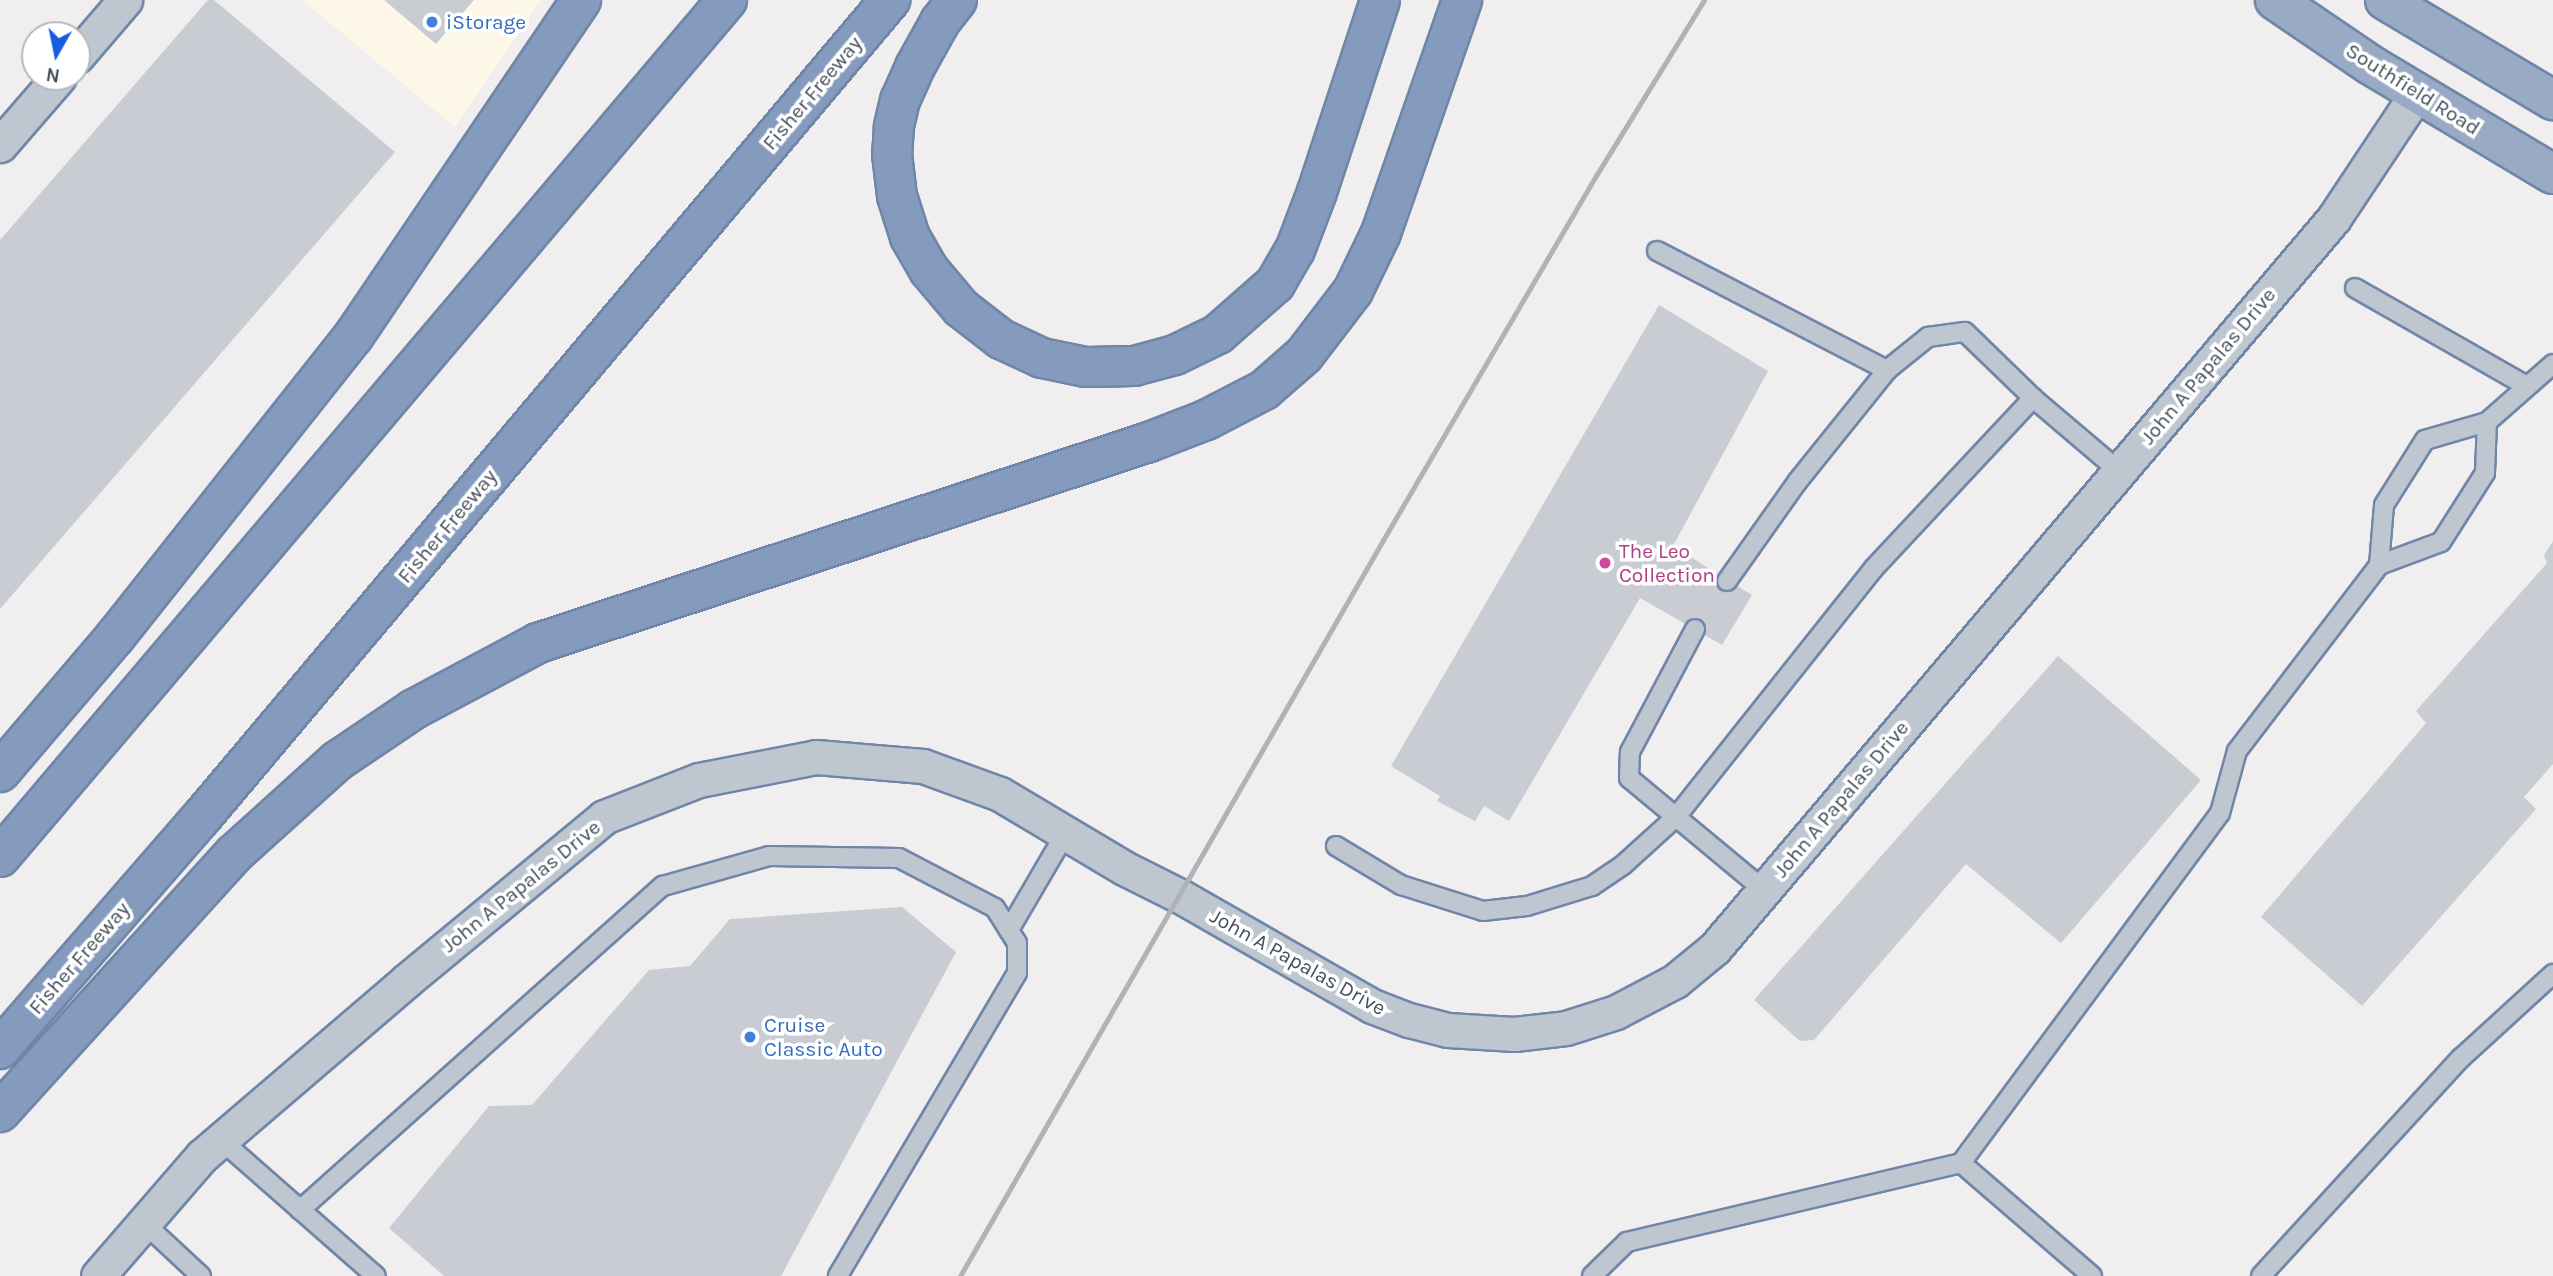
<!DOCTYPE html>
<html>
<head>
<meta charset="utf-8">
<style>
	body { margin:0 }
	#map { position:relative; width:2553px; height:1276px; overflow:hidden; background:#f0eeee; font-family:Karla,sans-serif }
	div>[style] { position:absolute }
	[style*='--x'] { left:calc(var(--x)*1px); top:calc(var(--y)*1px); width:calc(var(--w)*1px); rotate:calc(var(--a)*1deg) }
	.commercial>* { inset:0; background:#fcf7e6 }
	.building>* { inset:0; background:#caccd3 }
	.roads { filter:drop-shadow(2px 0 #7086a9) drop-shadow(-2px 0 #7086a9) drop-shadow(0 2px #7086a9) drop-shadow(0 -2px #7086a9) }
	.service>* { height:18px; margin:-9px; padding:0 9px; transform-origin:9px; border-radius:9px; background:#bec7d0 }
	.minor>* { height:33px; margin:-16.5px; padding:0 16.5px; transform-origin:16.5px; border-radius:16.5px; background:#bec7d0 }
	.trunk>* { height:38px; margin:-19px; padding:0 19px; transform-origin:19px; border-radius:19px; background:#99aac5 }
	.motorway>* { height:38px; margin:-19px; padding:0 19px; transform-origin:19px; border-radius:19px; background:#859bbd }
	.rail>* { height:5px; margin:-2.5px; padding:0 2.5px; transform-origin:2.5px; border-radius:2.5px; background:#b0b2b8 }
	.dots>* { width:19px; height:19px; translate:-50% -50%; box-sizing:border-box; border:4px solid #fff; border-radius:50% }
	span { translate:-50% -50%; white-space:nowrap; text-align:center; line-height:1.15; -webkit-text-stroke:7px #fff; paint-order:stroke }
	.shop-label { font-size:21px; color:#366cbe }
	.left { translate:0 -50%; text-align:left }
	.street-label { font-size:21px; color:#464f5b }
	.hotel-label { font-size:21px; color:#b23c85 }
	.north { position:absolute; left:21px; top:21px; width:70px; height:70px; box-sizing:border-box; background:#fff; border:2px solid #b5b9bd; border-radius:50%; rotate:189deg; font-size:19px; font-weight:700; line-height:28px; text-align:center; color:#464f5b }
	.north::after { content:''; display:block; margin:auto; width:24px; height:32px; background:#175de1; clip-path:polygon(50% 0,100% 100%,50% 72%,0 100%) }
</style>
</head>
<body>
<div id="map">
	<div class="commercial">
		<i style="clip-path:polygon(302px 0,541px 0,455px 127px)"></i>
	</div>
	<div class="building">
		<i style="clip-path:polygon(208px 0,214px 0,395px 152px,0 609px,0 240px)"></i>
		<i style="clip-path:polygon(384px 0,474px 0,436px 44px)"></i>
		<i style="clip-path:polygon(1659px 305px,1768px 371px,1673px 546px,1752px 595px,1722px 645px,1640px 598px,1509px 821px,1484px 806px,1475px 821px,1437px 801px,1440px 796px,1391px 766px)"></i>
		<i style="clip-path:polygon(2553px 541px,2553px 764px,2524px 797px,2536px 809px,2362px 1006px,2261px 917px,2426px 723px,2416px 711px,2547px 563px,2544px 555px)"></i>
		<i style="clip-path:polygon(2058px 656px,2201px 780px,2061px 943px,1966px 864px,1814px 1040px,1800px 1041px,1754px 1000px)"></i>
		<i style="clip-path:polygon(902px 907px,956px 952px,781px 1276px,444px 1276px,389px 1228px,489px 1106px,532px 1105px,649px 970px,690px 966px,730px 919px)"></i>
	</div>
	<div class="roads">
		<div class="service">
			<i style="--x:1657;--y:251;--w:259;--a:27.4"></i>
			<i style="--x:2355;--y:288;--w:198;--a:29.7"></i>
			<i style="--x:2379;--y:565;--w:60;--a:-85.2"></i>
			<i style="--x:2384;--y:505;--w:77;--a:-57.8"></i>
			<i style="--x:2425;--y:440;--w:65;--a:-16.2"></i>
			<i style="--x:2487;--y:422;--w:88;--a:-41.3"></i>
			<i style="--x:1727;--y:581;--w:121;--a:-54.7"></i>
			<i style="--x:1797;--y:482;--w:144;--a:-51.2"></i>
			<i style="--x:1887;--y:370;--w:53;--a:-38.8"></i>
			<i style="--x:1928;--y:337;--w:37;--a:-8"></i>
			<i style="--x:1965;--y:332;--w:95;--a:44.1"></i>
			<i style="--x:1336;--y:846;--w:76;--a:31"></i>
			<i style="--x:1401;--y:885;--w:86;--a:17.6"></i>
			<i style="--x:1483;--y:911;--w:44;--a:-6.5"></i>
			<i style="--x:1527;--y:906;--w:68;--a:-17.1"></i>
			<i style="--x:1592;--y:886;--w:37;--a:-34"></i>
			<i style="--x:1623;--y:865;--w:72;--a:-42.2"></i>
			<i style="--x:1676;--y:817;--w:61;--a:-140.3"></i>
			<i style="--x:1629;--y:778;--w:26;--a:-88"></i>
			<i style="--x:1630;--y:752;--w:139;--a:-62.1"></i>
			<i style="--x:1764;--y:890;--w:114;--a:-140.3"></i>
			<i style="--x:1676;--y:817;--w:318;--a:-51.5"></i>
			<i style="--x:1874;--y:568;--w:233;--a:-46.9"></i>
			<i style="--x:2033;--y:398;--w:113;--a:40.3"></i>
			<i style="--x:1009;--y:930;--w:111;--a:-59.7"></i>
			<i style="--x:221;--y:1140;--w:206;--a:41.3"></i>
			<i style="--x:300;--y:1210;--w:487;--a:-41.8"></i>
			<i style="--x:663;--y:886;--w:110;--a:-15.8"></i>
			<i style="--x:769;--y:856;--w:130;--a:0.9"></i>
			<i style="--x:899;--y:858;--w:108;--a:27.5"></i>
			<i style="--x:995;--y:908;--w:41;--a:57.8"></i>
			<i style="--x:1017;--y:943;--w:30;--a:90"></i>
			<i style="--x:1017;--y:973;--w:352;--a:120.6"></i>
			<i style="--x:144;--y:1223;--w:78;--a:42.9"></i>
			<i style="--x:1592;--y:1276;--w:49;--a:-44.2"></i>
			<i style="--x:1627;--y:1242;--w:343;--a:-13.3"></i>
			<i style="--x:2092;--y:1276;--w:173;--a:-139.2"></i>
			<i style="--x:1961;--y:1163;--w:435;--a:-53.5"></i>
			<i style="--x:2220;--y:813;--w:64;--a:-74.7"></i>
			<i style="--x:2237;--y:751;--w:234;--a:-52.6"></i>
			<i style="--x:2379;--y:565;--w:66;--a:-20.4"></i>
			<i style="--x:2441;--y:542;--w:82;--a:-57.5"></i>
			<i style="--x:2485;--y:473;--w:51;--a:-87.8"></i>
			<i style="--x:2261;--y:1276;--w:296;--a:-47.5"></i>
			<i style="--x:2461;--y:1058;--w:125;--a:-42.4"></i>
		</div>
		<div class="minor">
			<i style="--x:77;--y:56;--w:74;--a:-49.4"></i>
			<i style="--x:0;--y:145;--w:90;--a:-49.1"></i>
			<i style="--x:98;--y:1276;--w:159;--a:-49.1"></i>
			<i style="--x:202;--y:1156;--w:269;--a:-40.6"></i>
			<i style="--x:406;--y:981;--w:257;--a:-39.6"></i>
			<i style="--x:604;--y:817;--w:102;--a:-21.3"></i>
			<i style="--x:699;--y:780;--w:119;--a:-11.1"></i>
			<i style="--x:816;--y:757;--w:107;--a:4.8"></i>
			<i style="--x:923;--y:766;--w:82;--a:20"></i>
			<i style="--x:1000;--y:794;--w:144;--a:30.8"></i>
			<i style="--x:1124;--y:868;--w:63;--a:26.6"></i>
			<i style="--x:1180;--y:896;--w:221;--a:29.8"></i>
			<i style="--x:1372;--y:1006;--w:40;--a:21"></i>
			<i style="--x:1409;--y:1020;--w:40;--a:14.4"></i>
			<i style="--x:1448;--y:1030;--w:66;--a:3.5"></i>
			<i style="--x:1514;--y:1034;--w:52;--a:-6.6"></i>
			<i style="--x:1566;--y:1028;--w:52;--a:-17.7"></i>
			<i style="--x:1616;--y:1012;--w:67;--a:-27.7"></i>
			<i style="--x:1675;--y:981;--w:52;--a:-39.5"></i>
			<i style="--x:1715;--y:948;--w:957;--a:-49.7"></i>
			<i style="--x:2334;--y:218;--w:150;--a:-56.4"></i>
		</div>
		<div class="trunk">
			<i style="--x:2275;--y:0;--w:114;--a:34.2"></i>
			<i style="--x:2369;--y:64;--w:214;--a:30.9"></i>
			<i style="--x:2385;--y:0;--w:196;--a:30.8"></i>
		</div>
		<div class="motorway">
			<i style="--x:957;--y:0;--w:28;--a:128"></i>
			<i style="--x:940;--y:22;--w:51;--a:119.1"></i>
			<i style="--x:915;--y:67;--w:36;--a:114"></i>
			<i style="--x:900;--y:100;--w:28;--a:103"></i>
			<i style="--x:894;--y:127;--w:27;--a:94"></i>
			<i style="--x:892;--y:154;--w:42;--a:83.2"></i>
			<i style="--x:897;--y:196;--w:43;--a:72.4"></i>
			<i style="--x:910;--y:237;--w:38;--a:60"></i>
			<i style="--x:929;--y:270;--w:50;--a:49.9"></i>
			<i style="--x:961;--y:308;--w:51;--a:37.8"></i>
			<i style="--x:1001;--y:339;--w:45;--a:24.9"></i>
			<i style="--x:1042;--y:358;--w:45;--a:11.6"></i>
			<i style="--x:1086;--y:367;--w:48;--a:-1.2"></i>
			<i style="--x:1134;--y:366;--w:42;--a:-15"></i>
			<i style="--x:1175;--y:355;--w:48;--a:-26"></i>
			<i style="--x:1218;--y:334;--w:76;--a:-41.3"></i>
			<i style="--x:1275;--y:284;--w:39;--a:-60"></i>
			<i style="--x:1295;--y:250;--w:62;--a:-69.2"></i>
			<i style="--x:1317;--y:192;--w:202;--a:-71.8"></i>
			<i style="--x:0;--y:772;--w:177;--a:-49.6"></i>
			<i style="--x:115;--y:637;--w:383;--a:-51.6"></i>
			<i style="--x:353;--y:337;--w:407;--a:-55.9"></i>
			<i style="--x:0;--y:857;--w:1124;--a:-49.69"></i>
			<i style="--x:0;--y:1049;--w:306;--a:-49"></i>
			<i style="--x:201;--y:818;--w:1070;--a:-49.89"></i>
			<i style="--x:0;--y:1112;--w:348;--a:-47.8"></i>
			<i style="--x:234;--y:854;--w:139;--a:-42.1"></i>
			<i style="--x:337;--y:761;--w:93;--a:-34"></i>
			<i style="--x:414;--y:709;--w:140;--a:-28"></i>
			<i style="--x:538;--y:643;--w:643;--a:-18.21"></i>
			<i style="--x:1149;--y:442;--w:61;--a:-21.1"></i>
			<i style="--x:1206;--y:420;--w:65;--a:-27.3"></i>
			<i style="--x:1264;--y:390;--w:53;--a:-41.2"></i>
			<i style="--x:1304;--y:355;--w:81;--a:-52.6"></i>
			<i style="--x:1353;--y:291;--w:64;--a:-64.2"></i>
			<i style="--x:1381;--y:233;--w:247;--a:-70.8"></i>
		</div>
	</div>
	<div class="rail">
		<i style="--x:960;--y:1276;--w:849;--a:-60.11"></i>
		<i style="--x:1383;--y:540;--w:424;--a:-59.7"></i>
		<i style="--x:1597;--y:174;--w:204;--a:-58.4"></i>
	</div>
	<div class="dots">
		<i style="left:432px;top:22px;background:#3f7fe0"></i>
		<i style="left:1605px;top:563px;background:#d1479c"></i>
		<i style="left:750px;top:1037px;background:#3f7fe0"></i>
	</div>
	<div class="shop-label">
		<span class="left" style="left:446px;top:22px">iStorage</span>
		<span class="left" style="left:764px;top:1037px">Cruise<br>Classic Auto</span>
	</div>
	<div class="street-label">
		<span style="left:2413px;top:89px;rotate:32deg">Southfield Road</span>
		<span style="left:812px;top:93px;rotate:-50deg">Fisher Freeway</span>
		<span style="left:2208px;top:366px;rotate:-50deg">John A Papalas Drive</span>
		<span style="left:447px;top:526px;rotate:-50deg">Fisher Freeway</span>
		<span style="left:1841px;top:799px;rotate:-50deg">John A Papalas Drive</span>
		<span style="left:521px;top:886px;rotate:-39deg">John A Papalas Drive</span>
		<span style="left:79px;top:958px;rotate:-49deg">Fisher Freeway</span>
		<span style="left:1298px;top:962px;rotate:29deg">John A Papalas Drive</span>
	</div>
	<div class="hotel-label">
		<span class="left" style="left:1619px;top:563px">The Leo<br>Collection</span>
	</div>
	<div class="north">N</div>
</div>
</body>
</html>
